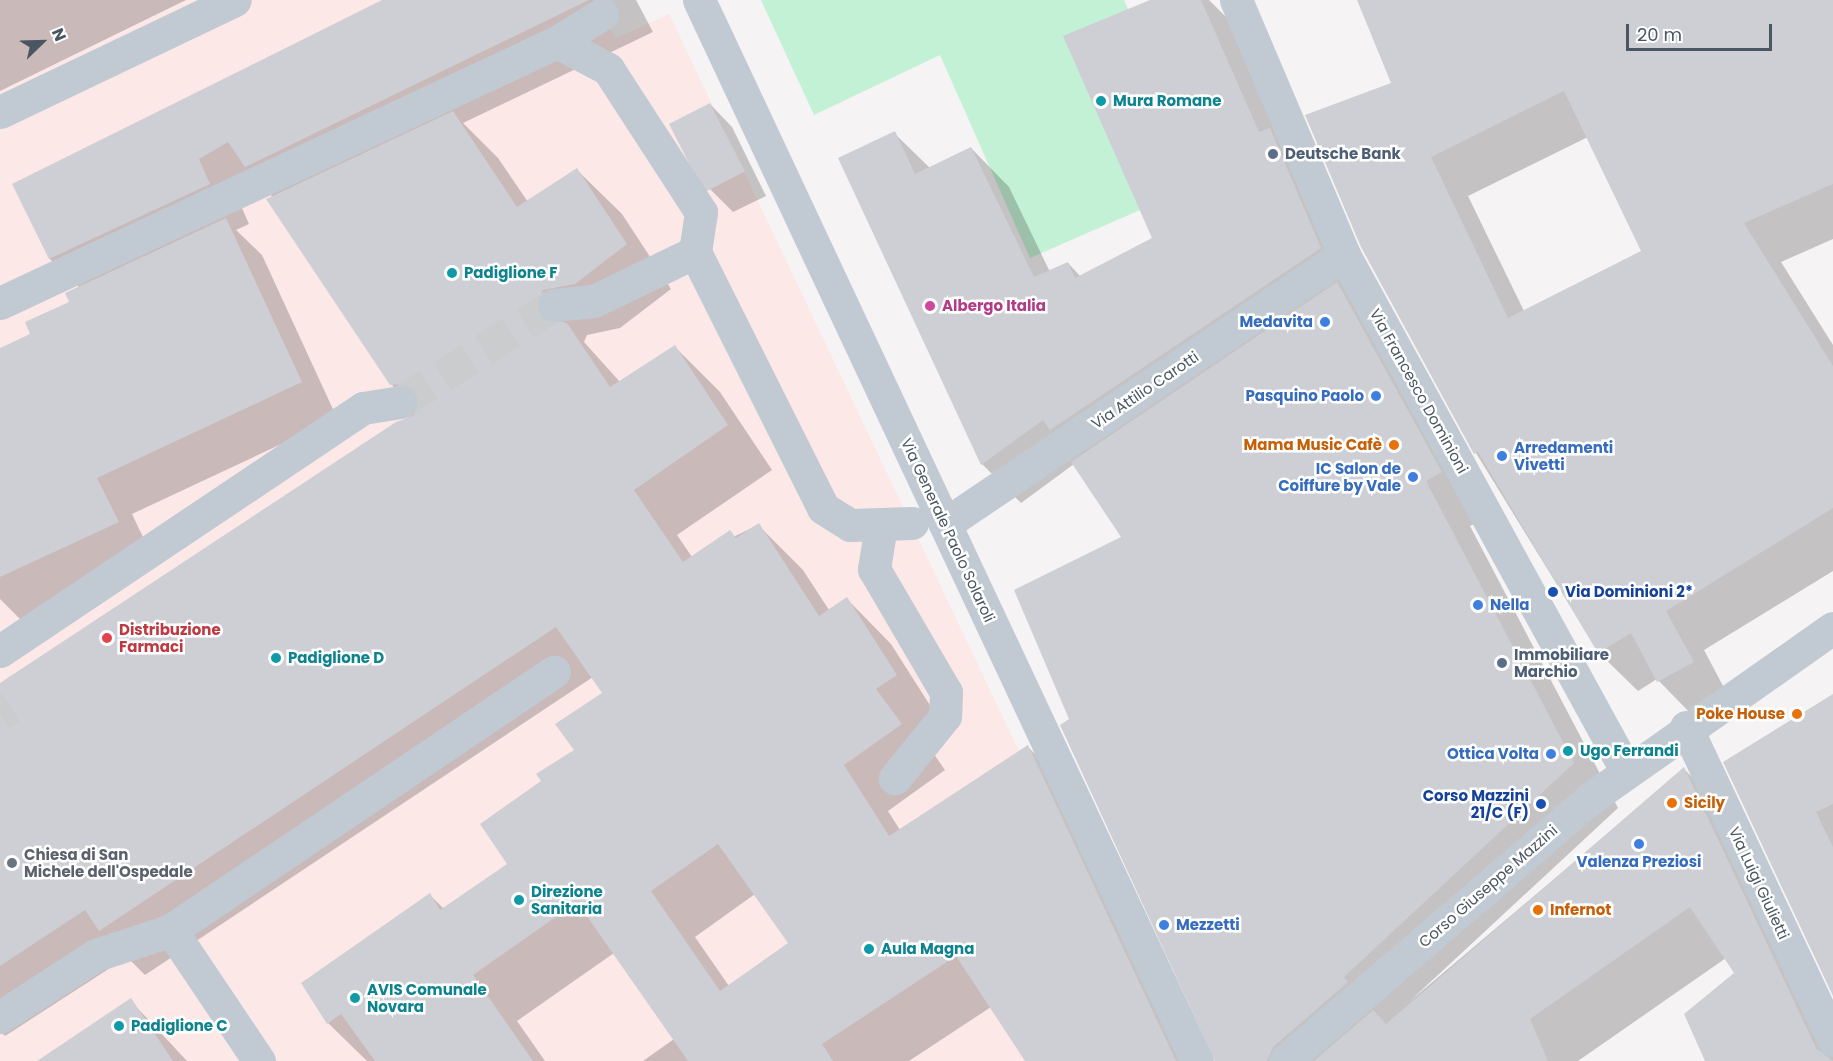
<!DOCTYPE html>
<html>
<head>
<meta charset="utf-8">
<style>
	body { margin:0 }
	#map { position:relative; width:1833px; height:1061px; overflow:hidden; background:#f5f3f3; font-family:Poppins,sans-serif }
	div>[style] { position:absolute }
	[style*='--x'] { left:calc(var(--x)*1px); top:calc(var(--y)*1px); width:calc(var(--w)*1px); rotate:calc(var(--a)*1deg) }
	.medical>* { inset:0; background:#fce8e6 }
	.green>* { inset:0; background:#c3f1d5 }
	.shadow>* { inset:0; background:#0003 }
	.building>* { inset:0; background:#cdcfd5; transform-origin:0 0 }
	.minor-tunnel>* { height:33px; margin-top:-16.5px; transform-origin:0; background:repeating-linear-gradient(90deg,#caccce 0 33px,transparent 0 49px) }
	.minor>* { height:33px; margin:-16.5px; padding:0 16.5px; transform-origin:16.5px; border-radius:16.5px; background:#c1cad2 }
	.dots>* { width:16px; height:16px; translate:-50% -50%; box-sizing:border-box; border:3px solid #fff; border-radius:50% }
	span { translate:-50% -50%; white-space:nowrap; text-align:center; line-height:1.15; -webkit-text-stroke:5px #fff; paint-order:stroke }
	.culture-label { font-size:15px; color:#0d838f; font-weight:700 }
	.left { translate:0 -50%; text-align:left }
	.service-label { font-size:15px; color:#4e5e75; font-weight:700 }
	.hotel-label { font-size:15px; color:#b23c85; font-weight:700 }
	.shop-label { font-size:15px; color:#366cbe; font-weight:700 }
	.right { translate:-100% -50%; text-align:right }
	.street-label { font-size:15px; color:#4a5661 }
	.food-label { font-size:15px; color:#c56008; font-weight:700 }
	.transit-label { font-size:15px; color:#164399; font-weight:700 }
	.health-label { font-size:15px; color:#be3a42; font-weight:700 }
	.worship-label { font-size:15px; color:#5b616d; font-weight:700 }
	.north { position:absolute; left:12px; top:12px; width:60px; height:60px; -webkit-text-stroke:4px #fff; paint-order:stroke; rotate:67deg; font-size:16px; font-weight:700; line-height:24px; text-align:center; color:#4a5661 }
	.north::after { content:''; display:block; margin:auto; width:21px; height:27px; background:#4a5661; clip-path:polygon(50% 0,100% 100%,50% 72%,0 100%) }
	.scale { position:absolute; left:1626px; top:24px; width:146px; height:27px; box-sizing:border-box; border:3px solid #4a5661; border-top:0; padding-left:8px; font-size:18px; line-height:21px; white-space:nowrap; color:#4a5661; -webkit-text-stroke:4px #fff; paint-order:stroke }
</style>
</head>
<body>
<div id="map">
	<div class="medical">
		<i style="clip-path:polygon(0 0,597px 0,615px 39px,669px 14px,1166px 1061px,0 1061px)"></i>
	</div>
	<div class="green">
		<i style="clip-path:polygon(761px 0,1124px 0,1202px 183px,1030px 258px,940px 55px,814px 115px)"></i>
	</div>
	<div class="shadow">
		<i style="clip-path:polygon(0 0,186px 0,0 91px)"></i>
		<i style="clip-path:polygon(evenodd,387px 0,636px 0,653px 32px,463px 123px,498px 158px,528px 202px,577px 170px,622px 214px,671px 289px,620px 328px,587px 335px,584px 342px,620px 382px,675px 347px,720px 392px,772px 470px,677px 535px,692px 557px,758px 525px,803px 570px,829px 610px,847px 599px,891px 644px,940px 721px,920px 734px,945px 770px,888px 811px,900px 830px,1028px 747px,1073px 792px,1199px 1061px,1027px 1061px,991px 1007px,909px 1061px,643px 1061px,674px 1039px,614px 953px,517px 1021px,545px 1061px,367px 1061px,328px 1023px,430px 895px,444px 909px,510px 864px,544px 782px,576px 751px,605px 693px,593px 677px,145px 975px,127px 957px,5px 1036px,0 1031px,0 685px,418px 411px,391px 384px,264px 184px,238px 199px,249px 224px,236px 230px,262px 255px,337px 418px,132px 514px,153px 558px,21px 620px,0 599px,0 349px,32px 335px,71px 303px,80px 288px,50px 259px,14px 185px,387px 0,755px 894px,790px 943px,729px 986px,695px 937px,755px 894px)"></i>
		<i style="clip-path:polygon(1154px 0,1209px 0,1232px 23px,1485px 518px,1470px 526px,1618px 808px,1410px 1001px,1684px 769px,1729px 814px,1833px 1036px,1833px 1061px,1706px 1061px,1736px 973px,1726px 958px,1578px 1061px,1215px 1061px,1071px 719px,1123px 538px,1074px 464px,1021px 503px,982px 464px,840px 159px,894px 133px,930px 168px,971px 148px,1009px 187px,1050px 272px,1068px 263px,1081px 277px,1154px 239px)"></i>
		<i style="clip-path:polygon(evenodd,1359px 0,1833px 0,1833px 239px,1781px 262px,1833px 345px,1833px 571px,1704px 650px,1731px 701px,1697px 720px,1657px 679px,1638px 691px,1599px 653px,1476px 453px,1393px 83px,1359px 0,1588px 137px,1643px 252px,1524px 311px,1468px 196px,1588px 137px)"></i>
		<i style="clip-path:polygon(710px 104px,732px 127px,766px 196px,733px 212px,710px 189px)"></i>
		<i style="clip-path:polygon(1833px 695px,1833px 992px,1725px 762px)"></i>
		<i style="clip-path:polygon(130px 1000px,187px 1061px,39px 1061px)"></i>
	</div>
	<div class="building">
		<i style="clip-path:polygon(382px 0,589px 0,245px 167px,228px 142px,199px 159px,210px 184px,49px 259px,12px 184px)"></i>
		<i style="clip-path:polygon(1150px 0,1201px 0,1259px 132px,1270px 128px,1321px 248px,1050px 430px,1043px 420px,981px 465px,838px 158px,895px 131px,915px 174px,971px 147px,1034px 277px,1068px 262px,1075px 278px,1152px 238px,1063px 36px)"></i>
		<i style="clip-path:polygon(evenodd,1357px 0,1833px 0,1833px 184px,1744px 223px,1833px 366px,1833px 508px,1666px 611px,1694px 662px,1657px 682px,1631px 633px,1598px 653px,1478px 452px,1474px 454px,1361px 247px,1305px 115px,1391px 83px,1357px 0,1564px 91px,1641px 251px,1508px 318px,1431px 157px,1564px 91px)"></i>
		<i style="left:710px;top:103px;width:77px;height:46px;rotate:63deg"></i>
		<i style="clip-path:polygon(evenodd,453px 111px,517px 207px,577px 168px,627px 244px,575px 284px,543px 290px,535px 306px,539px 316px,567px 323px,610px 387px,675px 345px,728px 425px,634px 490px,683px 562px,730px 530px,736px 538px,759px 523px,819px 616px,847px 597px,897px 675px,876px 689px,902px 724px,844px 765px,889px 836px,1028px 745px,1176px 1061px,1025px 1061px,956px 956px,822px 1044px,833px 1061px,688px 1061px,577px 902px,473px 975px,533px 1061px,375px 1061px,341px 1014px,327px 1024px,301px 983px,430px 893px,440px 910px,507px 864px,480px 824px,541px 781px,536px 774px,574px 750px,555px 724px,602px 693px,556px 627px,99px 931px,85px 910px,0 966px,0 683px,396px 422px,413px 416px,419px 408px,416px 391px,407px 384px,390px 385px,266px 199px,453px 111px,718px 844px,788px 943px,720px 991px,651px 891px,718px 844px)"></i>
		<i style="clip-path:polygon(226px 218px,302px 382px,97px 478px,119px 522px,0 577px,0 348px,30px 334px,25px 322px,69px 302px,65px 293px)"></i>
		<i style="clip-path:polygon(1337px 282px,1442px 472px,1426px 481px,1574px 763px,1344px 977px,1348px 982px,1273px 1047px,1267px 1061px,1215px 1061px,1060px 725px,1069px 719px,1014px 590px,1121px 537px,1071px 462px)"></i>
		<i style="clip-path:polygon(1833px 694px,1833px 804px,1816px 812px,1833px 847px,1833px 996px,1723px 762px)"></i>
		<i style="clip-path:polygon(1684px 767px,1816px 1048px,1833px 1061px,1705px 1061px,1684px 1014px,1734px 973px,1690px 907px,1530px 1019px,1548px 1061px,1314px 1061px,1373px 1010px,1386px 1024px)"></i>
		<i style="clip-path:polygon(131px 998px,173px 1061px,37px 1061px)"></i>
	</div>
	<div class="minor-tunnel">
		<i style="--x:401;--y:402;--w:181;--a:-32.4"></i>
		<i style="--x:0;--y:714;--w:13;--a:-32"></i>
	</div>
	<div class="minor">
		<i style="--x:699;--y:0;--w:1172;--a:64.86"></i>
		<i style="--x:1236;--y:0;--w:277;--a:67"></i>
		<i style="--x:1344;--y:255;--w:587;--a:61.3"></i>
		<i style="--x:557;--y:42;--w:58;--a:27.9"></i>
		<i style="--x:608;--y:69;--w:171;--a:57"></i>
		<i style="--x:701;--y:212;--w:40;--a:98.5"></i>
		<i style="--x:695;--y:252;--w:286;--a:63.4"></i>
		<i style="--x:823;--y:508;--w:32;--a:32"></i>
		<i style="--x:850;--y:525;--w:62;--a:-1.8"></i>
		<i style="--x:0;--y:112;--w:260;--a:-25.5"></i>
		<i style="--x:0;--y:303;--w:615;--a:-25.11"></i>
		<i style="--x:557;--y:42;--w:53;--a:-31.9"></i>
		<i style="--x:554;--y:305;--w:40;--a:-5.7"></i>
		<i style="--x:594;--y:301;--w:112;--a:-25.9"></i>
		<i style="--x:945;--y:524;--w:481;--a:-34"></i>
		<i style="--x:881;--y:525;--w:45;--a:99"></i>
		<i style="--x:874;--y:569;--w:143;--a:59.7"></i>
		<i style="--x:946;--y:692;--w:24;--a:92"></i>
		<i style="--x:945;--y:716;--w:80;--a:128.9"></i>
		<i style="--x:0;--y:651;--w:437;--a:-33.8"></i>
		<i style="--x:363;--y:408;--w:38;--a:-9"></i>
		<i style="--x:1686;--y:727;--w:346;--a:64.8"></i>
		<i style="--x:171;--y:930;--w:158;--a:56.1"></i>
		<i style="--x:0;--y:1017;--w:114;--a:-32.9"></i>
		<i style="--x:96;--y:955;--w:79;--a:-18.4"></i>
		<i style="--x:171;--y:930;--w:462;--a:-34"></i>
		<i style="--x:1285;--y:1061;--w:400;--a:-40.7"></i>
		<i style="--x:1588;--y:800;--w:299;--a:-35.1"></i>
	</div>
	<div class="dots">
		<i style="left:1101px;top:101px;background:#0f9aa8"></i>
		<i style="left:1273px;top:154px;background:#5c6f8a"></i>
		<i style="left:452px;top:273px;background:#0f9aa8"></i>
		<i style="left:930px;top:306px;background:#d1479c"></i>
		<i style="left:1325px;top:322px;background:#3f7fe0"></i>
		<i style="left:1376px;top:396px;background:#3f7fe0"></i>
		<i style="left:1394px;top:445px;background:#e8710a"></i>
		<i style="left:1502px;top:456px;background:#3f7fe0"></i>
		<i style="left:1413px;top:477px;background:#3f7fe0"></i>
		<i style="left:1553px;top:592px;background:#1a4fb4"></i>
		<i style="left:1478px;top:605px;background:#3f7fe0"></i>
		<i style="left:107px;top:638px;background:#e0444e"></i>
		<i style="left:276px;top:658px;background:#0f9aa8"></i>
		<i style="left:1502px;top:663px;background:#5c6f8a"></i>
		<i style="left:1797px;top:714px;background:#e8710a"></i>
		<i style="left:1568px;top:751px;background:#0f9aa8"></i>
		<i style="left:1551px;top:754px;background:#3f7fe0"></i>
		<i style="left:1672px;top:803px;background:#e8710a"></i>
		<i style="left:1541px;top:804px;background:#1a4fb4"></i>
		<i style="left:1639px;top:844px;background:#3f7fe0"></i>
		<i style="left:12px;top:863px;background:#6b7280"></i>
		<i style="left:519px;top:900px;background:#0f9aa8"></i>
		<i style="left:1538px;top:910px;background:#e8710a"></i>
		<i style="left:1164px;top:925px;background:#3f7fe0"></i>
		<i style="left:869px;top:949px;background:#0f9aa8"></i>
		<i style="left:355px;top:998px;background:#0f9aa8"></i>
		<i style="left:119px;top:1026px;background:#0f9aa8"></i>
	</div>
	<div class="culture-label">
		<span class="left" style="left:1113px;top:101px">Mura Romane</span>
		<span class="left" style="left:464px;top:273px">Padiglione F</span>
		<span class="left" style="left:288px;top:658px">Padiglione D</span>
		<span class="left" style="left:1580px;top:751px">Ugo Ferrandi</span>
		<span class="left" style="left:531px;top:900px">Direzione<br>Sanitaria</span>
		<span class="left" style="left:881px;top:949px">Aula Magna</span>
		<span class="left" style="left:367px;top:998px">AVIS Comunale<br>Novara</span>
		<span class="left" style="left:131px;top:1026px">Padiglione C</span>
	</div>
	<div class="service-label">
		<span class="left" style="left:1285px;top:154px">Deutsche Bank</span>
		<span class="left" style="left:1514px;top:663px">Immobiliare<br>Marchio</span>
	</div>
	<div class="hotel-label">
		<span class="left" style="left:942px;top:306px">Albergo Italia</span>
	</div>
	<div class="shop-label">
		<span class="right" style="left:1313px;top:322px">Medavita</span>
		<span class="right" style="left:1364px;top:396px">Pasquino Paolo</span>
		<span class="left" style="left:1514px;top:456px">Arredamenti<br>Vivetti</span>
		<span class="right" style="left:1401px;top:477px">IC Salon de<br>Coiffure by Vale</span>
		<span class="left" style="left:1490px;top:605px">Nella</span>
		<span class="right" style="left:1539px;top:754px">Ottica Volta</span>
		<span style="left:1639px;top:862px">Valenza Preziosi</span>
		<span class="left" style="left:1176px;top:925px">Mezzetti</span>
	</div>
	<div class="street-label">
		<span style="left:1145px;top:390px;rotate:-34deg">Via Attilio Carotti</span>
		<span style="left:1419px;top:391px;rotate:61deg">Via Francesco Dominioni</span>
		<span style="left:948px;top:530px;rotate:65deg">Via Generale Paolo Solaroli</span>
		<span style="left:1759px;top:883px;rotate:65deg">Via Luigi Giulietti</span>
		<span style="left:1488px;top:886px;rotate:-41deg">Corso Giuseppe Mazzini</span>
	</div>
	<div class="food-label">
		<span class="right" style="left:1382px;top:445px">Mama Music Cafè</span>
		<span class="right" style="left:1785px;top:714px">Poke House</span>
		<span class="left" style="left:1684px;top:803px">Sicily</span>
		<span class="left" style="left:1550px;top:910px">Infernot</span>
	</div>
	<div class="transit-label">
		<span class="left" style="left:1565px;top:592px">Via Dominioni 2*</span>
		<span class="right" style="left:1529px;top:804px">Corso Mazzini<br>21/C (F)</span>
	</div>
	<div class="health-label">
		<span class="left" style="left:119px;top:638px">Distribuzione<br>Farmaci</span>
	</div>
	<div class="worship-label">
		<span class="left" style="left:24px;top:863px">Chiesa di San<br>Michele dell'Ospedale</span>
	</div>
	<div class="north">N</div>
	<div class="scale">20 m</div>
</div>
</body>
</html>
